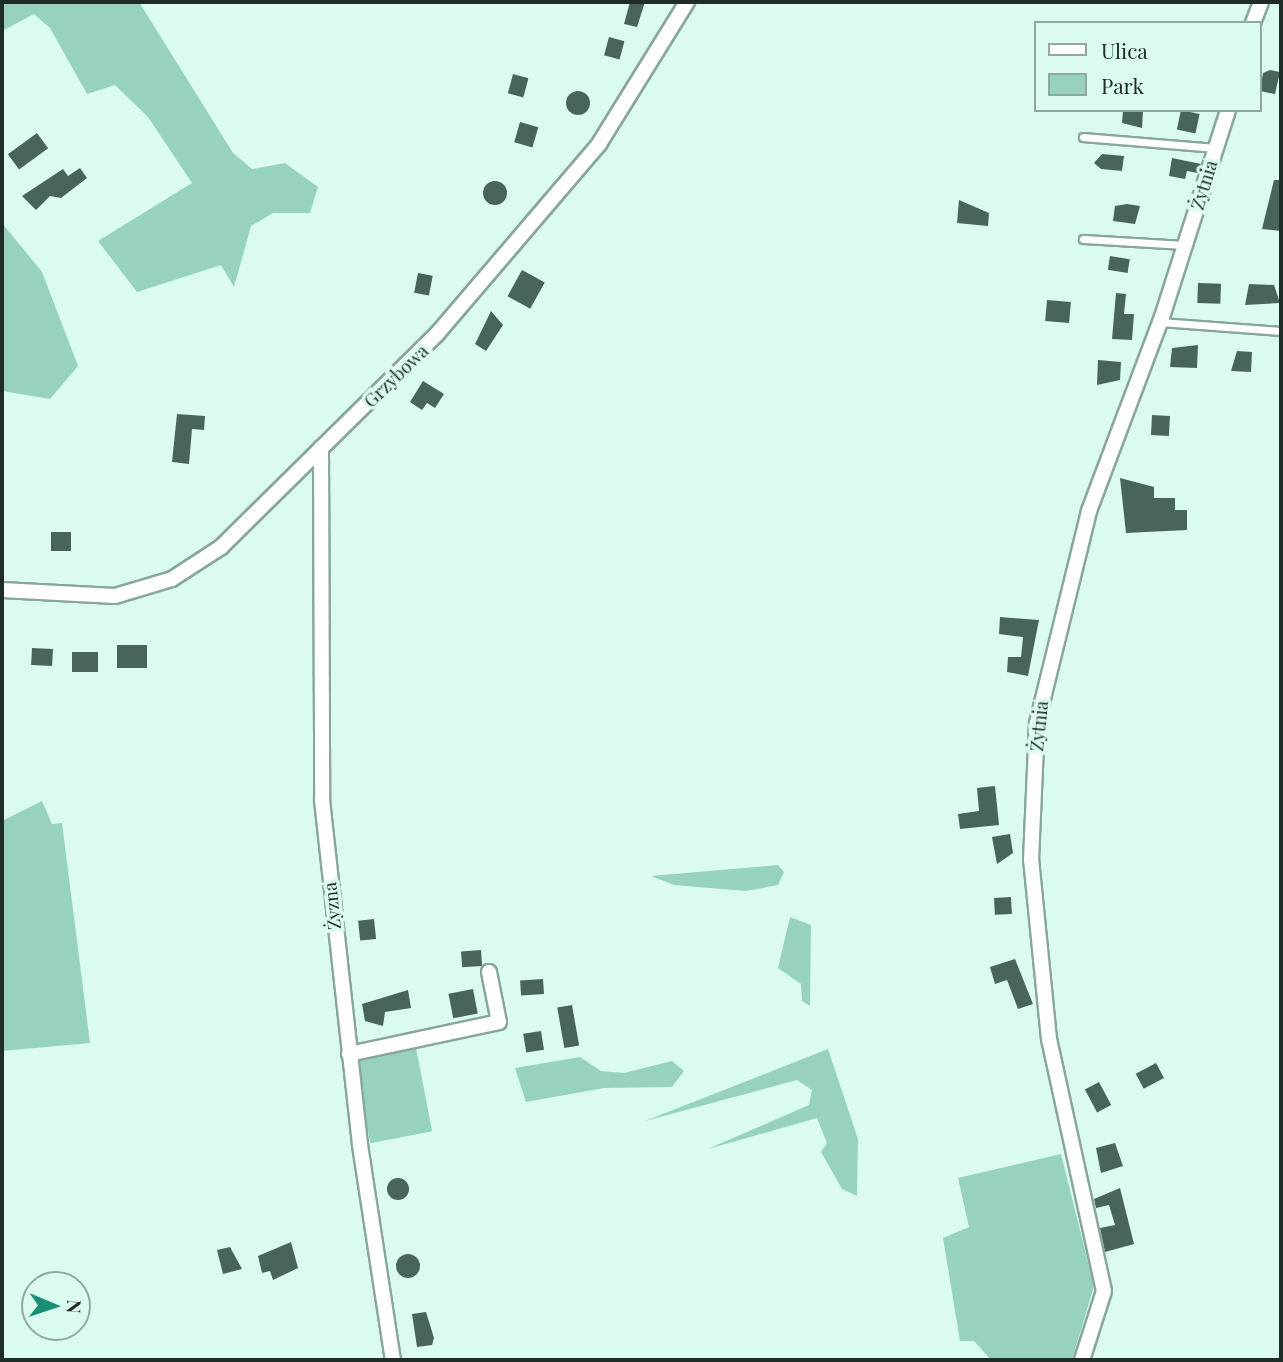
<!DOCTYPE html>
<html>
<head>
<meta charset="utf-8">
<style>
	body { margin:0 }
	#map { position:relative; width:1283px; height:1362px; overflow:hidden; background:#dbfbef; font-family:"Playfair Display",serif }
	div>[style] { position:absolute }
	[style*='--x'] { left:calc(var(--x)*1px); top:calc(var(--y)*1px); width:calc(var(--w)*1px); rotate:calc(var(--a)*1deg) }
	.green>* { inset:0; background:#96d2be; transform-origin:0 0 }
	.building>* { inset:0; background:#49655b; transform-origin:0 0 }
	.round { border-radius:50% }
	.roads { filter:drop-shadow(2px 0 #89a69c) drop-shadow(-2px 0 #89a69c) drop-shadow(0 2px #89a69c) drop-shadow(0 -2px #89a69c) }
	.lane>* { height:7px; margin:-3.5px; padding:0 3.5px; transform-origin:3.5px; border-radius:3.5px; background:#fff }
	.street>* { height:14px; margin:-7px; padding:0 7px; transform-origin:7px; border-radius:7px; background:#fff }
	span { translate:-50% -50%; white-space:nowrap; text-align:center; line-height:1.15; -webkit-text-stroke:7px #dbfbef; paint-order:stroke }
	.street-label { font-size:18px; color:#202c27 }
	.frame { position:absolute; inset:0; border:4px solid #202c27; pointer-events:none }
	.legend { position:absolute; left:1034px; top:21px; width:228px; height:91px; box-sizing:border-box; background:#dbfbef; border:2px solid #90a89f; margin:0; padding:9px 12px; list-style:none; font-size:21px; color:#202c27 }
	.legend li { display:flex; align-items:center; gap:14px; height:35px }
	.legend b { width:35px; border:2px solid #90a89f }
	.north { position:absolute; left:21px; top:1271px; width:70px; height:70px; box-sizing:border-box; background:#dbfbef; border:2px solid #90a89f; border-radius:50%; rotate:92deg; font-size:19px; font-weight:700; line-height:28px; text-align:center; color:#202c27 }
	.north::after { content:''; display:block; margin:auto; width:24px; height:32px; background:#199074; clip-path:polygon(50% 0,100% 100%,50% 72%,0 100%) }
</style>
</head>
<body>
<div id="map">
	<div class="green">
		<i style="clip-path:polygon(2px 2px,139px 2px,233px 153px,252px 169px,285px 163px,318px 187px,310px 213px,273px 213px,251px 226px,234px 287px,221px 265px,137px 292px,98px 241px,192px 183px,148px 117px,115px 85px,87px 94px,50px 28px,34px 14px,2px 31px)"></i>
		<i style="clip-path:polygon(2px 223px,42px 272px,78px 366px,50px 399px,2px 391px)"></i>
		<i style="clip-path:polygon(42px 801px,52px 824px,62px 823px,90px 1043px,2px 1051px,2px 821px)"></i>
		<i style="clip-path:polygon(778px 865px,784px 872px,778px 885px,746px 891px,674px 885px,651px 876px)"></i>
		<i style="clip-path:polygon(790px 917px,811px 925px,810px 1006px,802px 1001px,801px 984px,778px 968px)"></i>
		<i style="left:415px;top:1043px;width:90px;height:63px;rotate:79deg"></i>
		<i style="clip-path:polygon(828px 1049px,858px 1139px,857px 1196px,842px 1189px,821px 1152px,827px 1143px,817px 1118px,708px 1149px,809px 1105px,812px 1090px,797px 1080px,645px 1121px)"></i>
		<i style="clip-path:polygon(580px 1057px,601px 1071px,624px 1073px,672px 1061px,684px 1071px,672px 1087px,604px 1088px,526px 1102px,515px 1068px)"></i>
		<i style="clip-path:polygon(1061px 1154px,1094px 1286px,1072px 1360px,991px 1360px,974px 1341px,960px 1341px,943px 1238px,969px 1227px,958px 1178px)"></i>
	</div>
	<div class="building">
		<i style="clip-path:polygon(630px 2px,645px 2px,637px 27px,624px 24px)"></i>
		<i style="left:609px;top:37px;width:16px;height:19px;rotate:15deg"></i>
		<i style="clip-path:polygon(1270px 70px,1280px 72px,1275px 94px,1260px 91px,1263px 73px)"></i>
		<i style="left:513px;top:74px;width:16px;height:20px;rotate:15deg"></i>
		<i class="round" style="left:566px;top:91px;width:24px;height:24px"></i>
		<i style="clip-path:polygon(1123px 110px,1143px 110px,1142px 128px,1122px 123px)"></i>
		<i style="left:1181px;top:110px;width:19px;height:20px;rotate:12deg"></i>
		<i style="left:520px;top:122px;width:19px;height:21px;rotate:16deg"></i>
		<i style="left:37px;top:133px;width:19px;height:36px;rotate:54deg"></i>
		<i style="clip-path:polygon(1102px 154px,1124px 156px,1122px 171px,1101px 169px,1094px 163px)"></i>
		<i style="clip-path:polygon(1172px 158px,1201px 164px,1198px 173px,1187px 171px,1185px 179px,1169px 176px)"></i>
		<i style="clip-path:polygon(80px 168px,87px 178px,61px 198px,50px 196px,36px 210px,22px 196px,63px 169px,68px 176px)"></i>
		<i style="clip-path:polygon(1274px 180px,1281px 180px,1281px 231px,1262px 229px)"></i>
		<i class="round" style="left:483px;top:181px;width:24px;height:24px"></i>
		<i style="clip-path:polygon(959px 200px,989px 213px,988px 226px,957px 223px)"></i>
		<i style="clip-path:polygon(1127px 204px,1140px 206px,1135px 224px,1113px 221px,1115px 206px)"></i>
		<i style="left:1110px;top:256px;width:20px;height:14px;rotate:9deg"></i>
		<i style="left:522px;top:270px;width:26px;height:30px;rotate:29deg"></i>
		<i style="left:418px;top:273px;width:15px;height:20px;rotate:11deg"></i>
		<i style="left:1198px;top:283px;width:23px;height:20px;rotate:2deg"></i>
		<i style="clip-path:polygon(1249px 284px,1274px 285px,1280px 303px,1245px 305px)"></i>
		<i style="clip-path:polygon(1116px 293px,1126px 294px,1124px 314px,1134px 314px,1132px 340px,1112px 339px)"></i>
		<i style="left:1047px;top:300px;width:24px;height:21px;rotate:5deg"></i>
		<i style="clip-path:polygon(491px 311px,503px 325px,486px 351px,475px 344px)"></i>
		<i style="clip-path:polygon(1198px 345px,1197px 368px,1170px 367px,1172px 348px)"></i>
		<i style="clip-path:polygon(1237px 351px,1252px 352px,1251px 372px,1231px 371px)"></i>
		<i style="clip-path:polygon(1098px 360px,1121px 362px,1120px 380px,1097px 385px)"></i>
		<i style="clip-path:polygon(423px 381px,444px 394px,435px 408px,427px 403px,422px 410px,410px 402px)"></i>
		<i style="clip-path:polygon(177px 414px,205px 416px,204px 430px,192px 429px,189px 464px,172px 462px)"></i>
		<i style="left:1152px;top:415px;width:18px;height:20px;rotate:3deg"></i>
		<i style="clip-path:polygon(1120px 478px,1154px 487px,1154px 498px,1175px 498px,1175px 510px,1187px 510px,1187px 530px,1126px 533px)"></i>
		<i style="left:51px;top:532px;width:20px;height:19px"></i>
		<i style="clip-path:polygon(1000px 617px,1039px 620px,1028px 676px,1007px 672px,1008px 657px,1021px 657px,1023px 637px,999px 634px)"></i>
		<i style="left:117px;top:645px;width:30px;height:23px"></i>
		<i style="left:32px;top:648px;width:21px;height:17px;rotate:3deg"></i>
		<i style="left:72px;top:652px;width:26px;height:20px"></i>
		<i style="clip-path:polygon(995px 786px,999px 825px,960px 829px,958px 814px,979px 811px,977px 788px)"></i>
		<i style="clip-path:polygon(1010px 834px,1013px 853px,997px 864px,992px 837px)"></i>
		<i style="left:1011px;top:897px;width:17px;height:17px;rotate:87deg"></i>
		<i style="left:374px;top:919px;width:20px;height:16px;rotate:84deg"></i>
		<i style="left:481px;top:950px;width:16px;height:20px;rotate:86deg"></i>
		<i style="clip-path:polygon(1015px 959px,1033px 1004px,1018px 1009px,1007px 980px,995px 984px,990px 967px)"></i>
		<i style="left:543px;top:979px;width:15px;height:23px;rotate:86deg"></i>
		<i style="left:473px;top:989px;width:25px;height:25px;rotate:79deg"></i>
		<i style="clip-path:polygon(408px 990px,411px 1008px,385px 1012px,383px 1026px,365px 1021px,362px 1004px)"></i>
		<i style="left:572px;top:1005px;width:41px;height:15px;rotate:80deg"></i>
		<i style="left:541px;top:1031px;width:19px;height:18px;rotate:81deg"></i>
		<i style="left:1156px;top:1063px;width:17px;height:23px;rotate:62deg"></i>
		<i style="left:1099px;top:1082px;width:26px;height:16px;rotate:62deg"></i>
		<i style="clip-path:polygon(1115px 1143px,1123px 1166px,1101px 1173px,1096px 1148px)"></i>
		<i class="round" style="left:387px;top:1178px;width:22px;height:22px"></i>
		<i style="clip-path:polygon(1120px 1188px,1134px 1244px,1105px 1252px,1100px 1228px,1115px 1225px,1109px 1205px,1096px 1208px,1094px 1199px)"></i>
		<i style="clip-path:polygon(291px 1242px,298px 1268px,273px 1280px,270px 1271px,262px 1273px,258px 1256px)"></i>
		<i style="clip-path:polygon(230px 1247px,242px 1269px,223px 1274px,217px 1250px)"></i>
		<i class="round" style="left:396px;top:1254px;width:24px;height:24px"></i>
		<i style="clip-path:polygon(426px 1312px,434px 1338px,432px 1345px,417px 1347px,412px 1314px)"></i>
	</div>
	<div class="roads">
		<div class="lane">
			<i style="--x:1083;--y:137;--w:133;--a:4.7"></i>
			<i style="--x:1083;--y:239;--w:102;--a:3.4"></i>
			<i style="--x:1160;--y:322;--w:121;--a:4.3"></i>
		</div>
		<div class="street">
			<i style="--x:1253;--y:23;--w:22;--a:-69"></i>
			<i style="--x:321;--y:448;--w:352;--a:89.8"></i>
			<i style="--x:322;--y:800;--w:347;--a:83.7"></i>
			<i style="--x:360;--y:1145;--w:218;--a:81.3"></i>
			<i style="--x:2;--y:590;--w:113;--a:3"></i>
			<i style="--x:115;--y:596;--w:59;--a:-16.6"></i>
			<i style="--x:172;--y:579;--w:59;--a:-33.1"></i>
			<i style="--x:221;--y:547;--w:303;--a:-44.6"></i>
			<i style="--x:437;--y:334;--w:250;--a:-49.5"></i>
			<i style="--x:599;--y:144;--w:167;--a:-58.2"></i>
			<i style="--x:349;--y:1054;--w:153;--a:-12"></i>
			<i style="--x:499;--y:1022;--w:51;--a:-101.3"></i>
			<i style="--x:1082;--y:1360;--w:72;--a:-72.3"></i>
			<i style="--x:1104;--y:1291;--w:258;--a:-102.3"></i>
			<i style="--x:1049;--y:1039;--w:180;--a:-95.7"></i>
			<i style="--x:1031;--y:860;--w:137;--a:-87.5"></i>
			<i style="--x:1037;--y:723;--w:218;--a:-76.2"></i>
			<i style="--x:1089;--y:511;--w:207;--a:-69.4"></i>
			<i style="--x:1162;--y:317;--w:217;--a:-72.3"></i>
		</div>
	</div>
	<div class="street-label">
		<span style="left:1204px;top:185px;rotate:-73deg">Żytnia</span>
		<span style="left:396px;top:376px;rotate:-44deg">Grzybowa</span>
		<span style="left:1039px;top:726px;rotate:-84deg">Żytnia</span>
		<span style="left:332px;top:906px;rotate:-96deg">Żyzna</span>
	</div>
	<div class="frame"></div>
	<ul class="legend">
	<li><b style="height:9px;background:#fff"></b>Ulica</li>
	<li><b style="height:19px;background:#96d2be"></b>Park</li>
	</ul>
	<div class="north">N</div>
</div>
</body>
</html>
